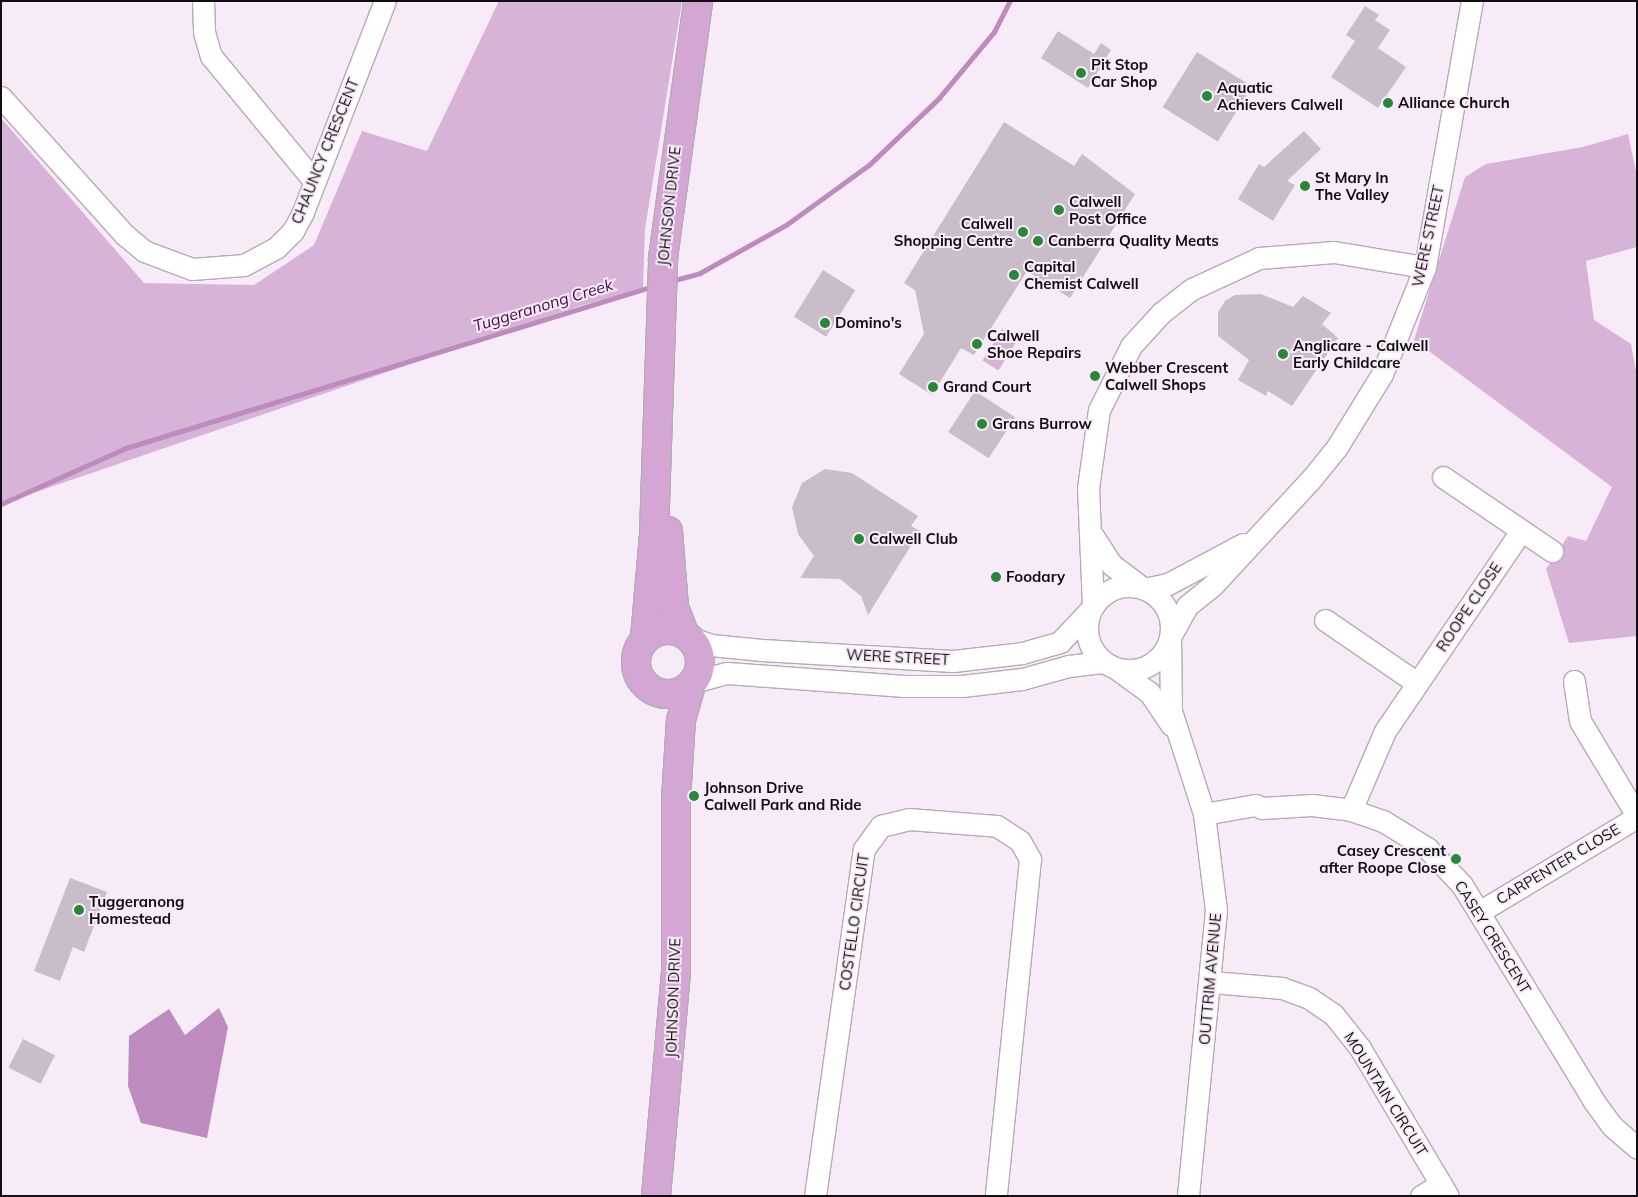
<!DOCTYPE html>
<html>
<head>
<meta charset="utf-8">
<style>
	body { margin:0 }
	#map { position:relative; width:1638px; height:1197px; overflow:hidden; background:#f8ebf8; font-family:Mulish,sans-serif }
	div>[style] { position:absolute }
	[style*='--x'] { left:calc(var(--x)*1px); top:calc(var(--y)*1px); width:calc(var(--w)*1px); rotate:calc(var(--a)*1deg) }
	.green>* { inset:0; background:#d8b3d8; transform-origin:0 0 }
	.water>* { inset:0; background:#be8bbf }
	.stream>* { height:4.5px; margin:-2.25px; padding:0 2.25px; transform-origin:2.25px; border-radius:2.25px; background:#be8bbf }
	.building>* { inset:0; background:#c9bdc9; transform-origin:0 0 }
	.roads { filter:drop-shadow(1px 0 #b6aab6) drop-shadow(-1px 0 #b6aab6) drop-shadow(0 1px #b6aab6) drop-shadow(0 -1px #b6aab6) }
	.minor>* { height:21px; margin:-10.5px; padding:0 10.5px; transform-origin:10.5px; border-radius:10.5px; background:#fff }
	.minor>.ring { margin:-10.5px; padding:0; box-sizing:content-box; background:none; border:21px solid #fff; border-radius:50% }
	.major>* { height:28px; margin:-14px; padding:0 14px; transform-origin:14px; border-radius:14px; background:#d3a6d4 }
	.major>.ring { margin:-14px; padding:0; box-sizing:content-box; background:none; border:28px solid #d3a6d4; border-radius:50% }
	.dots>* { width:14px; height:14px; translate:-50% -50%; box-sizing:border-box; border:2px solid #f8ebf8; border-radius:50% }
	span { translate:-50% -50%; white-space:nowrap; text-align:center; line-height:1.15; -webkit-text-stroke:4px #f8ebf8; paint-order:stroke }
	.poi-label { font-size:15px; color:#120d12; font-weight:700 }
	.left { translate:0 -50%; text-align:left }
	.right { translate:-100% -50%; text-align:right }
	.street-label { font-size:15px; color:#120d12 }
	.water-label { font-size:16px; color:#46064a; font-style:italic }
	.frame { position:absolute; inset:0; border:2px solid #120d12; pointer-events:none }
</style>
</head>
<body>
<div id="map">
	<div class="green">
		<i style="clip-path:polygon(499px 1px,682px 1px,645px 229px,643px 289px,580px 306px,1px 504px,1px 118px,144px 283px,254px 285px,314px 245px,362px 131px,427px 151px)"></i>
		<i style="clip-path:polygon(1628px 134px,1637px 176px,1637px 247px,1586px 261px,1594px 320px,1631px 344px,1637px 376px,1637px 636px,1569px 643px,1546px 569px,1568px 536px,1586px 541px,1612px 487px,1414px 340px,1465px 177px,1486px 164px,1583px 147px)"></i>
		<i style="left:1002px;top:329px;width:19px;height:37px;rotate:32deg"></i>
	</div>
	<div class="water">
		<i style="clip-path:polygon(219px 1008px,228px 1027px,207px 1138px,141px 1123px,128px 1086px,129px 1036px,169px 1009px,185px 1035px)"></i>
	</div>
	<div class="stream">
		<i style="--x:671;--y:281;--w:30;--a:-15"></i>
		<i style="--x:700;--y:273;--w:98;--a:-29.2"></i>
		<i style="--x:786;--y:225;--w:102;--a:-35.9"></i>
		<i style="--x:869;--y:165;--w:97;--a:-43.7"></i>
		<i style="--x:939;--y:98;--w:86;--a:-50.2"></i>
		<i style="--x:994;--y:32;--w:35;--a:-63"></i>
		<i style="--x:1;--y:504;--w:137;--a:-24.1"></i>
		<i style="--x:126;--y:448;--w:552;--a:-17.06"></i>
	</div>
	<div class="building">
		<i style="clip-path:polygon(1365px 6px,1379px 15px,1375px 20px,1390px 30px,1378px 48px,1406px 67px,1378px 108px,1331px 77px,1355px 41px,1346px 35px)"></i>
		<i style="clip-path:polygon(1058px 31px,1094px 54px,1101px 43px,1111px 50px,1088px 88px,1041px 58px)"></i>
		<i style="left:1197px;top:52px;width:65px;height:65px;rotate:32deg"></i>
		<i style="clip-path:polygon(1004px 122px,1074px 166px,1082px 154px,1135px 194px,1070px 298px,1027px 271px,974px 355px,961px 348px,932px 395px,899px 374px,924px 334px,915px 290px,904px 283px)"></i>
		<i style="clip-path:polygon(1304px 131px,1321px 149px,1287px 181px,1295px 185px,1273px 221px,1238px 199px,1259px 164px,1264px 167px)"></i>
		<i style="left:823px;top:270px;width:38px;height:55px;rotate:32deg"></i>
		<i style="clip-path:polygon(1261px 294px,1293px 307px,1303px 296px,1331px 313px,1322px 324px,1338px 338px,1292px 406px,1268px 391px,1266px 396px,1238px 380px,1249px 360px,1218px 336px,1218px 312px,1225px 301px,1235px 295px)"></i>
		<i style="left:975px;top:391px;width:48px;height:49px;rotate:33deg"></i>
		<i style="clip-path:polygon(825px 469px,852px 473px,918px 516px,911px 526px,920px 531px,868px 615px,861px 596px,840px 579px,800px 578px,814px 556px,798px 534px,792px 507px,802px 483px)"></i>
		<i style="clip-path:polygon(70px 878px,107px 892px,84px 952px,73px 947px,60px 981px,34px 971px)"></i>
		<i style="left:23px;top:1039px;width:36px;height:32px;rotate:27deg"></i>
	</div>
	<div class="roads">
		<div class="minor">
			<i style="--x:203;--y:1;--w:31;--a:88"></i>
			<i style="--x:204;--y:32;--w:25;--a:74"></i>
			<i style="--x:211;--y:56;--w:163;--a:50.5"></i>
			<i style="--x:1;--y:97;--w:186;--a:48.1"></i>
			<i style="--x:125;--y:235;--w:25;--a:40"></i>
			<i style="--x:144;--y:251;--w:51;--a:20.6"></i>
			<i style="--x:192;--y:269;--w:52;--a:-4.4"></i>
			<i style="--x:244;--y:265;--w:36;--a:-28"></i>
			<i style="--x:276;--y:248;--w:24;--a:-45"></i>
			<i style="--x:293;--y:231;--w:21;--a:-62"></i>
			<i style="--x:303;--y:212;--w:226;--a:-68.8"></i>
			<i style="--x:1443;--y:477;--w:132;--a:34.2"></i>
			<i style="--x:1093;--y:536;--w:35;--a:57"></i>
			<i style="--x:1112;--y:565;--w:36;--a:37"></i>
			<i class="ring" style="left:1087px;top:586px;width:63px;height:63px"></i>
			<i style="--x:1144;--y:589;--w:25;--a:-12"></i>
			<i style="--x:1168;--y:584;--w:85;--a:-28.1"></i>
			<i style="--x:1093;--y:606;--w:118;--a:-92.4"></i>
			<i style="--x:1088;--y:488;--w:79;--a:-82"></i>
			<i style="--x:1099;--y:410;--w:72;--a:-63.4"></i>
			<i style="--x:1131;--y:346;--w:45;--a:-47.7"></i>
			<i style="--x:1161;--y:313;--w:39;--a:-38"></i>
			<i style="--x:1192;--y:289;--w:74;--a:-24.8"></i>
			<i style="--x:1259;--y:258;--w:75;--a:-4.6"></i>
			<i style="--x:1334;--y:252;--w:92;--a:9.4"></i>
			<i style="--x:1325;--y:620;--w:112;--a:34.4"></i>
			<i style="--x:1170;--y:637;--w:35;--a:-61"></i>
			<i style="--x:1187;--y:606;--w:33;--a:-39"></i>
			<i style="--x:1213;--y:585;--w:146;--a:-47.2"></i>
			<i style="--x:1312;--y:478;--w:40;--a:-51"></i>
			<i style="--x:1337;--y:447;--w:86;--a:-58.3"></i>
			<i style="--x:1382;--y:374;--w:115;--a:-68.1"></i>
			<i style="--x:1425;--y:267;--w:270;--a:-80"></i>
			<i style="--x:691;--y:638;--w:21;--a:19"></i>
			<i style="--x:711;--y:645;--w:51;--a:5.6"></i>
			<i style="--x:762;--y:650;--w:191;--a:3.3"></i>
			<i style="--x:953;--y:661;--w:69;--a:-6.6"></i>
			<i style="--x:1022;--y:653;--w:40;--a:-16"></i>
			<i style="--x:1060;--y:642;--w:45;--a:-46.8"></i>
			<i style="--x:1170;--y:638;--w:73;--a:89.2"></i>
			<i style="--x:1171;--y:711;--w:108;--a:72.2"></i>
			<i style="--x:1204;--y:814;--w:97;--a:82.9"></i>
			<i style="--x:1216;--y:910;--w:287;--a:95.6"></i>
			<i style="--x:1117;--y:669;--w:39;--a:36"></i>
			<i style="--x:1149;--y:692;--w:40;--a:56"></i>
			<i style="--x:1574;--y:681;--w:40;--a:81.5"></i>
			<i style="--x:1580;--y:721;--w:111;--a:59"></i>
			<i style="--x:693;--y:682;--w:35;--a:-15"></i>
			<i style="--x:727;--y:673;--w:175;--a:4.2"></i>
			<i style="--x:902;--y:686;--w:60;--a:0"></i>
			<i style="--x:962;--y:686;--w:60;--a:-6.7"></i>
			<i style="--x:1022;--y:679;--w:49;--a:-15.5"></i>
			<i style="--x:1069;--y:666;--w:35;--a:-7"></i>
			<i style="--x:1351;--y:810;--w:86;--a:-66.7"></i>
			<i style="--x:1385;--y:731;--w:242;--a:-55.8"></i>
			<i style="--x:1204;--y:814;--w:52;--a:-10"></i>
			<i style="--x:1255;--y:805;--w:8;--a:23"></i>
			<i style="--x:1262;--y:808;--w:50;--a:-3.4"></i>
			<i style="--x:1312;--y:805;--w:39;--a:7"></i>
			<i style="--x:1351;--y:810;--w:34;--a:19"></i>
			<i style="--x:1383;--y:821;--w:52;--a:31.5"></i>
			<i style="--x:1427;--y:848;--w:51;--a:46.6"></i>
			<i style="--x:1462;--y:885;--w:252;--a:58.6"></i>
			<i style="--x:1593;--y:1100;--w:32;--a:54"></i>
			<i style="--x:1612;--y:1126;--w:33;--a:41"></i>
			<i style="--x:1479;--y:912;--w:184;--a:-31"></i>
			<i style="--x:1212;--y:982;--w:70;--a:4.9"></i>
			<i style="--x:1282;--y:988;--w:29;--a:20"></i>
			<i style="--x:1309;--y:998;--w:29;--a:34"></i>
			<i style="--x:1333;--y:1014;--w:43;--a:51.5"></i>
			<i style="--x:1360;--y:1048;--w:172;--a:59.3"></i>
			<i style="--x:815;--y:1196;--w:350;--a:-82"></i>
			<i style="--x:864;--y:849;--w:29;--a:-54"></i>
			<i style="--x:881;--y:826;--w:29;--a:-14"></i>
			<i style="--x:909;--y:819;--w:88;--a:4.5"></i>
			<i style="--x:997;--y:826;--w:27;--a:33"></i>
			<i style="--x:1020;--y:841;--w:21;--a:61"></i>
			<i style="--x:1030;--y:859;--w:339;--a:95.8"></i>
			<i style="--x:1421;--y:1196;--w:23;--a:-31"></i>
		</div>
		<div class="major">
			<i style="--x:668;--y:531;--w:76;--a:85.5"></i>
			<i style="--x:674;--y:607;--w:28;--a:69"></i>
			<i class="ring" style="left:636px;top:630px;width:36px;height:36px"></i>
			<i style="--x:645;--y:638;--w:103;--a:-85"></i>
			<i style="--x:654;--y:535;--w:277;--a:-88.1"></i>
			<i style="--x:663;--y:258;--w:259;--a:-82.2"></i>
			<i style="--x:656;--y:1196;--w:224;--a:-84.9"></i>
			<i style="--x:676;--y:973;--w:174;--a:-90"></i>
			<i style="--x:676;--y:799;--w:79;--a:-86.4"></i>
			<i style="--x:681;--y:720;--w:36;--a:-74"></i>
		</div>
	</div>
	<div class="dots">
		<i style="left:1081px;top:73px;background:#2a8739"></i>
		<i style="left:1207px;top:96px;background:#2a8739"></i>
		<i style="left:1388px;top:103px;background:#2a8739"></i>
		<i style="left:1305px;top:186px;background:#2a8739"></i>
		<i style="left:1059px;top:210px;background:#2a8739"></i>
		<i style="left:1023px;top:232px;background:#2a8739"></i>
		<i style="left:1038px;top:241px;background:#2a8739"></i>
		<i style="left:1014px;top:275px;background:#2a8739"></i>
		<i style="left:825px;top:323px;background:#2a8739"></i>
		<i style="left:977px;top:344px;background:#2a8739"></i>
		<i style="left:1283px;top:354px;background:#2a8739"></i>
		<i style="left:1095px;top:376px;background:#2a8739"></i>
		<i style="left:933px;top:387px;background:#2a8739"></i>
		<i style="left:982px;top:424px;background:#2a8739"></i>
		<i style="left:859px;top:539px;background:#2a8739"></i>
		<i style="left:996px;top:577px;background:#2a8739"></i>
		<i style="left:694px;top:796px;background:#2a8739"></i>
		<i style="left:1456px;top:859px;background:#2a8739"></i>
		<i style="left:79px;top:910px;background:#2a8739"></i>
	</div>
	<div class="poi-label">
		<span class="left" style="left:1091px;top:73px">Pit Stop<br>Car Shop</span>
		<span class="left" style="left:1217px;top:96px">Aquatic<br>Achievers Calwell</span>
		<span class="left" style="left:1398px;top:103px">Alliance Church</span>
		<span class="left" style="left:1315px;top:186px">St Mary In<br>The Valley</span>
		<span class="left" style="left:1069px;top:210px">Calwell<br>Post Office</span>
		<span class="right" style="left:1013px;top:232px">Calwell<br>Shopping Centre</span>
		<span class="left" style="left:1048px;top:241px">Canberra Quality Meats</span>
		<span class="left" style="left:1024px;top:275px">Capital<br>Chemist Calwell</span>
		<span class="left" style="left:835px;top:323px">Domino's</span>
		<span class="left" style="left:987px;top:344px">Calwell<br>Shoe Repairs</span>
		<span class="left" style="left:1293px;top:354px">Anglicare - Calwell<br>Early Childcare</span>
		<span class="left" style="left:1105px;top:376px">Webber Crescent<br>Calwell Shops</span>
		<span class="left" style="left:943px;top:387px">Grand Court</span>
		<span class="left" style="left:992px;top:424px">Grans Burrow</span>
		<span class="left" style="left:869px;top:539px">Calwell Club</span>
		<span class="left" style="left:1006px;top:577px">Foodary</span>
		<span class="left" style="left:704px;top:796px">Johnson Drive<br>Calwell Park and Ride</span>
		<span class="right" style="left:1446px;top:859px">Casey Crescent<br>after Roope Close</span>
		<span class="left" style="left:89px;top:910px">Tuggeranong<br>Homestead</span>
	</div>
	<div class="street-label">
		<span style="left:325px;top:151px;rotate:-68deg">CHAUNCY CRESCENT</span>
		<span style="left:669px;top:206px;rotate:-84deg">JOHNSON DRIVE</span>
		<span style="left:1428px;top:236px;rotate:-78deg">WERE STREET</span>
		<span style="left:1469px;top:607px;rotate:-56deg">ROOPE CLOSE</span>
		<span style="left:898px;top:657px;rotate:3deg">WERE STREET</span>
		<span style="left:1558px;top:864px;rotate:-31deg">CARPENTER CLOSE</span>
		<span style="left:854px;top:922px;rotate:-82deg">COSTELLO CIRCUIT</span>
		<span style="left:1493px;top:937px;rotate:58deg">CASEY CRESCENT</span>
		<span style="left:1210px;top:979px;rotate:-85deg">OUTTRIM AVENUE</span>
		<span style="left:673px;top:998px;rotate:-88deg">JOHNSON DRIVE</span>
		<span style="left:1386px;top:1094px;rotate:58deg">MOUNTAIN CIRCUIT</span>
	</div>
	<div class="water-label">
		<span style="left:543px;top:305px;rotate:-17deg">Tuggeranong Creek</span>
	</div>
	<div class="frame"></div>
</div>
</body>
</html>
